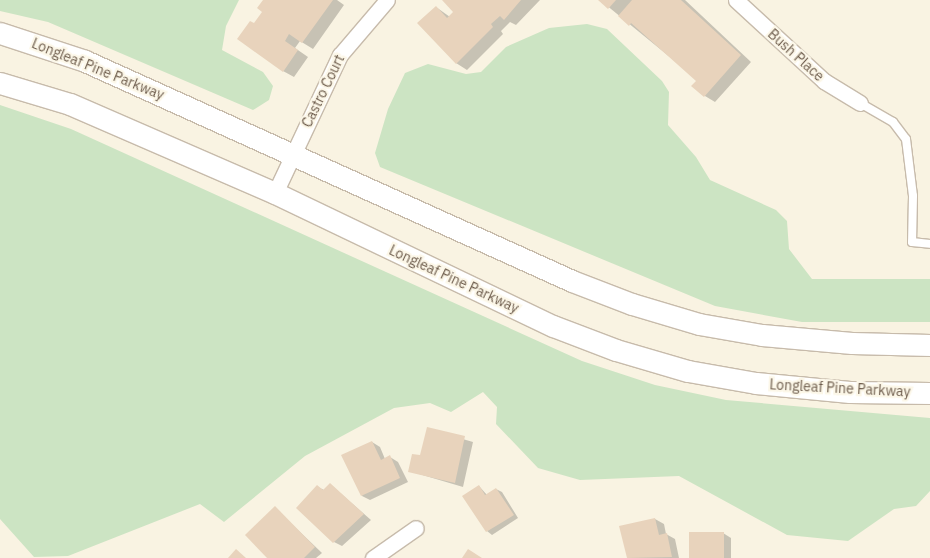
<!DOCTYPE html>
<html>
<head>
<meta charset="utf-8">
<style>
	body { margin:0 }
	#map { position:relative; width:930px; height:558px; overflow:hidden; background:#f9f3e2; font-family:"IBM Plex Sans",sans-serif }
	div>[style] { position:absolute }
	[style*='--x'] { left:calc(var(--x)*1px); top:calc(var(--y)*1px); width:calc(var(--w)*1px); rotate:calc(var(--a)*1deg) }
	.green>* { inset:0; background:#cce4c3 }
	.shadow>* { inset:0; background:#0003 }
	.building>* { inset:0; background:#e8d3bc; transform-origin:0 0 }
	.roads { filter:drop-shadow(1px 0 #c7bbab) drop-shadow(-1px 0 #c7bbab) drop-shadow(0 1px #c7bbab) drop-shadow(0 -1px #c7bbab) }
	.lane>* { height:8px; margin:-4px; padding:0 4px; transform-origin:4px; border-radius:4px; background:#fff }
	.street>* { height:15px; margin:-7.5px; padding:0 7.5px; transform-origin:7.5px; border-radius:7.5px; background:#fff }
	.secondary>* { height:21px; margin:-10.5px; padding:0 10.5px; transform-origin:10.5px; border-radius:10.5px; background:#fff }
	span { translate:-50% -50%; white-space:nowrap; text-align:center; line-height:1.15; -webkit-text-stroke:4.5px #fcf7e8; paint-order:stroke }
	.street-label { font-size:14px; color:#6d5c4c }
</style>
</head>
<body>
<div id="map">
	<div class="green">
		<i style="clip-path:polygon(0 0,239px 0,226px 26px,222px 50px,263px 72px,273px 86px,269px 100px,253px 110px,48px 22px,0 11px)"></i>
		<i style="clip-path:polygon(587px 24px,607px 29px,662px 81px,669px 92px,668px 125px,696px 157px,710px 180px,776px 210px,787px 221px,789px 249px,812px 279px,930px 279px,930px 322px,802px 322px,715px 306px,380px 167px,375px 153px,388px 109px,405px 73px,428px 64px,466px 74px,481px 72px,506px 47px,549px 28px)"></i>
		<i style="clip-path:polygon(0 105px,71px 129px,582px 361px,655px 385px,726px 400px,930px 418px,930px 491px,916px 506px,894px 509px,848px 541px,787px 535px,679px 476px,580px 480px,538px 468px,496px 424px,497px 407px,483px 392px,451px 412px,430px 403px,394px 408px,305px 456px,224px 522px,200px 504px,68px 556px,34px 557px,0 519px)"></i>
	</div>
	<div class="shadow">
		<i style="clip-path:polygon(265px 0,337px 0,344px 5px,313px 49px,300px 41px,295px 48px,308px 57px,294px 77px,283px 71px,254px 25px,264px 11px)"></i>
		<i style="clip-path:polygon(445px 0,540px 0,516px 25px,510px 22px,501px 31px,503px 34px,467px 70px,456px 63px,436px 7px,450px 17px,454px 12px)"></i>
		<i style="clip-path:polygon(600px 0,685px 0,751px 62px,715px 102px,705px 96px,698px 80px)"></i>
		<i style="clip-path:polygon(428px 429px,473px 442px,463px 487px,409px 471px,421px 457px)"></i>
		<i style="clip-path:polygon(372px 442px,380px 447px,385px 459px,390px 457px,398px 462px,408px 482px,370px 500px,362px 496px)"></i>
		<i style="clip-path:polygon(330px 484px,371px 520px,342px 546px,334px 542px,318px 487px,324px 490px)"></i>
		<i style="clip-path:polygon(479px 486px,487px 495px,496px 489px,502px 492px,518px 518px,492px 535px,487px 531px,464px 496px)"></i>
		<i style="clip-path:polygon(275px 508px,322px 553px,316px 558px,269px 558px)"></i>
		<i style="clip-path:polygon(655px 519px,664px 524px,666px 534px,675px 539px,679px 558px,628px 558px,621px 527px)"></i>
		<i style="clip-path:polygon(723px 533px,731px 538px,731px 558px,690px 558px)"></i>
	</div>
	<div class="building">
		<i style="clip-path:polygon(263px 0,333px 0,302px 43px,289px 34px,285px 41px,298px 50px,283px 72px,237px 39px,250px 21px,254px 23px,262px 12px,257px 8px)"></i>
		<i style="clip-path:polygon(442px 0,521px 0,504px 20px,500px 16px,491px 24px,493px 27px,456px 64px,417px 23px,436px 6px,447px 18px,453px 12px)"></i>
		<i style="clip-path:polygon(598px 0,616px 0,608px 9px)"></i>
		<i style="clip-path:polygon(632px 0,681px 0,741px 55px,704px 97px,691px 86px,696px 81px,631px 23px,629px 26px,618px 16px)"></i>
		<i style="clip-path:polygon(427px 427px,465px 436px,455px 483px,408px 472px,412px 454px,420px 455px)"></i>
		<i style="clip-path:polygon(372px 441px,381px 460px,390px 455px,400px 478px,361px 496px,341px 455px)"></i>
		<i style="clip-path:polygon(330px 483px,364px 514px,333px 543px,296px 508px,317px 485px,323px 490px)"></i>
		<i style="clip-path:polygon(479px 485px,485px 495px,496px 488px,514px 515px,486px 532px,462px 496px)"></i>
		<i style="clip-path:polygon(275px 506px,315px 547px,304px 558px,267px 558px,245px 535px)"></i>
		<i style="clip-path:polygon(655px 518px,659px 535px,667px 533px,672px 557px,627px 558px,619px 526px)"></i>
		<i style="left:689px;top:532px;width:35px;height:26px"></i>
		<i style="clip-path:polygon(236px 549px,246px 558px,228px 558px)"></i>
		<i style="clip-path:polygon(468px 549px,482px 558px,462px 558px)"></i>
	</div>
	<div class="roads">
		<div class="lane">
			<i style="--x:860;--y:103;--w:38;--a:30"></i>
			<i style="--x:893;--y:122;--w:21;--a:53"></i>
			<i style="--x:906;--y:139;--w:57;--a:83"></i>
			<i style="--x:913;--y:196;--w:46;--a:91.2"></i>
			<i style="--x:912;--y:242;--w:18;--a:6"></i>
		</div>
		<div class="street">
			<i style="--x:736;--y:0;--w:120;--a:42.6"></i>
			<i style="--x:824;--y:81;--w:42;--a:31.4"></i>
			<i style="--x:275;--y:193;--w:153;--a:-64.8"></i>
			<i style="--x:340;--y:55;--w:72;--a:-49.5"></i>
			<i style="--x:373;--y:558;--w:52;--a:-34.9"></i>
		</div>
		<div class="secondary">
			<i style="--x:0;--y:33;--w:89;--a:18.2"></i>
			<i style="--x:85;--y:61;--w:534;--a:24.31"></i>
			<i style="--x:572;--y:281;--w:64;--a:21"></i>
			<i style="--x:632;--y:304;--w:70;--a:16.6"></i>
			<i style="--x:699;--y:324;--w:64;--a:9.9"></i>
			<i style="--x:762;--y:335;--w:90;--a:5.1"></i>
			<i style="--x:852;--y:343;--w:78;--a:1.5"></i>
			<i style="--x:0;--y:83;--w:73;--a:16.7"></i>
			<i style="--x:70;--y:104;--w:223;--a:23.5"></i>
			<i style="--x:275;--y:193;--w:308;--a:25.6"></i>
			<i style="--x:553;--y:326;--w:67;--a:20.9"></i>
			<i style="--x:616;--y:350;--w:75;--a:16.3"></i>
			<i style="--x:688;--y:371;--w:69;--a:10"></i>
			<i style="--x:756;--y:383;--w:94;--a:5.5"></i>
			<i style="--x:850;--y:392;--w:80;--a:0.7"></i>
		</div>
	</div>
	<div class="street-label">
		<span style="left:796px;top:55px;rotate:42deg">Bush Place</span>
		<span style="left:98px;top:69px;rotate:22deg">Longleaf Pine Parkway</span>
		<span style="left:323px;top:91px;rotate:-64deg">Castro Court</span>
		<span style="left:454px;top:279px;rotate:25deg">Longleaf Pine Parkway</span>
		<span style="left:840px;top:388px;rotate:3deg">Longleaf Pine Parkway</span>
	</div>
</div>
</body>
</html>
